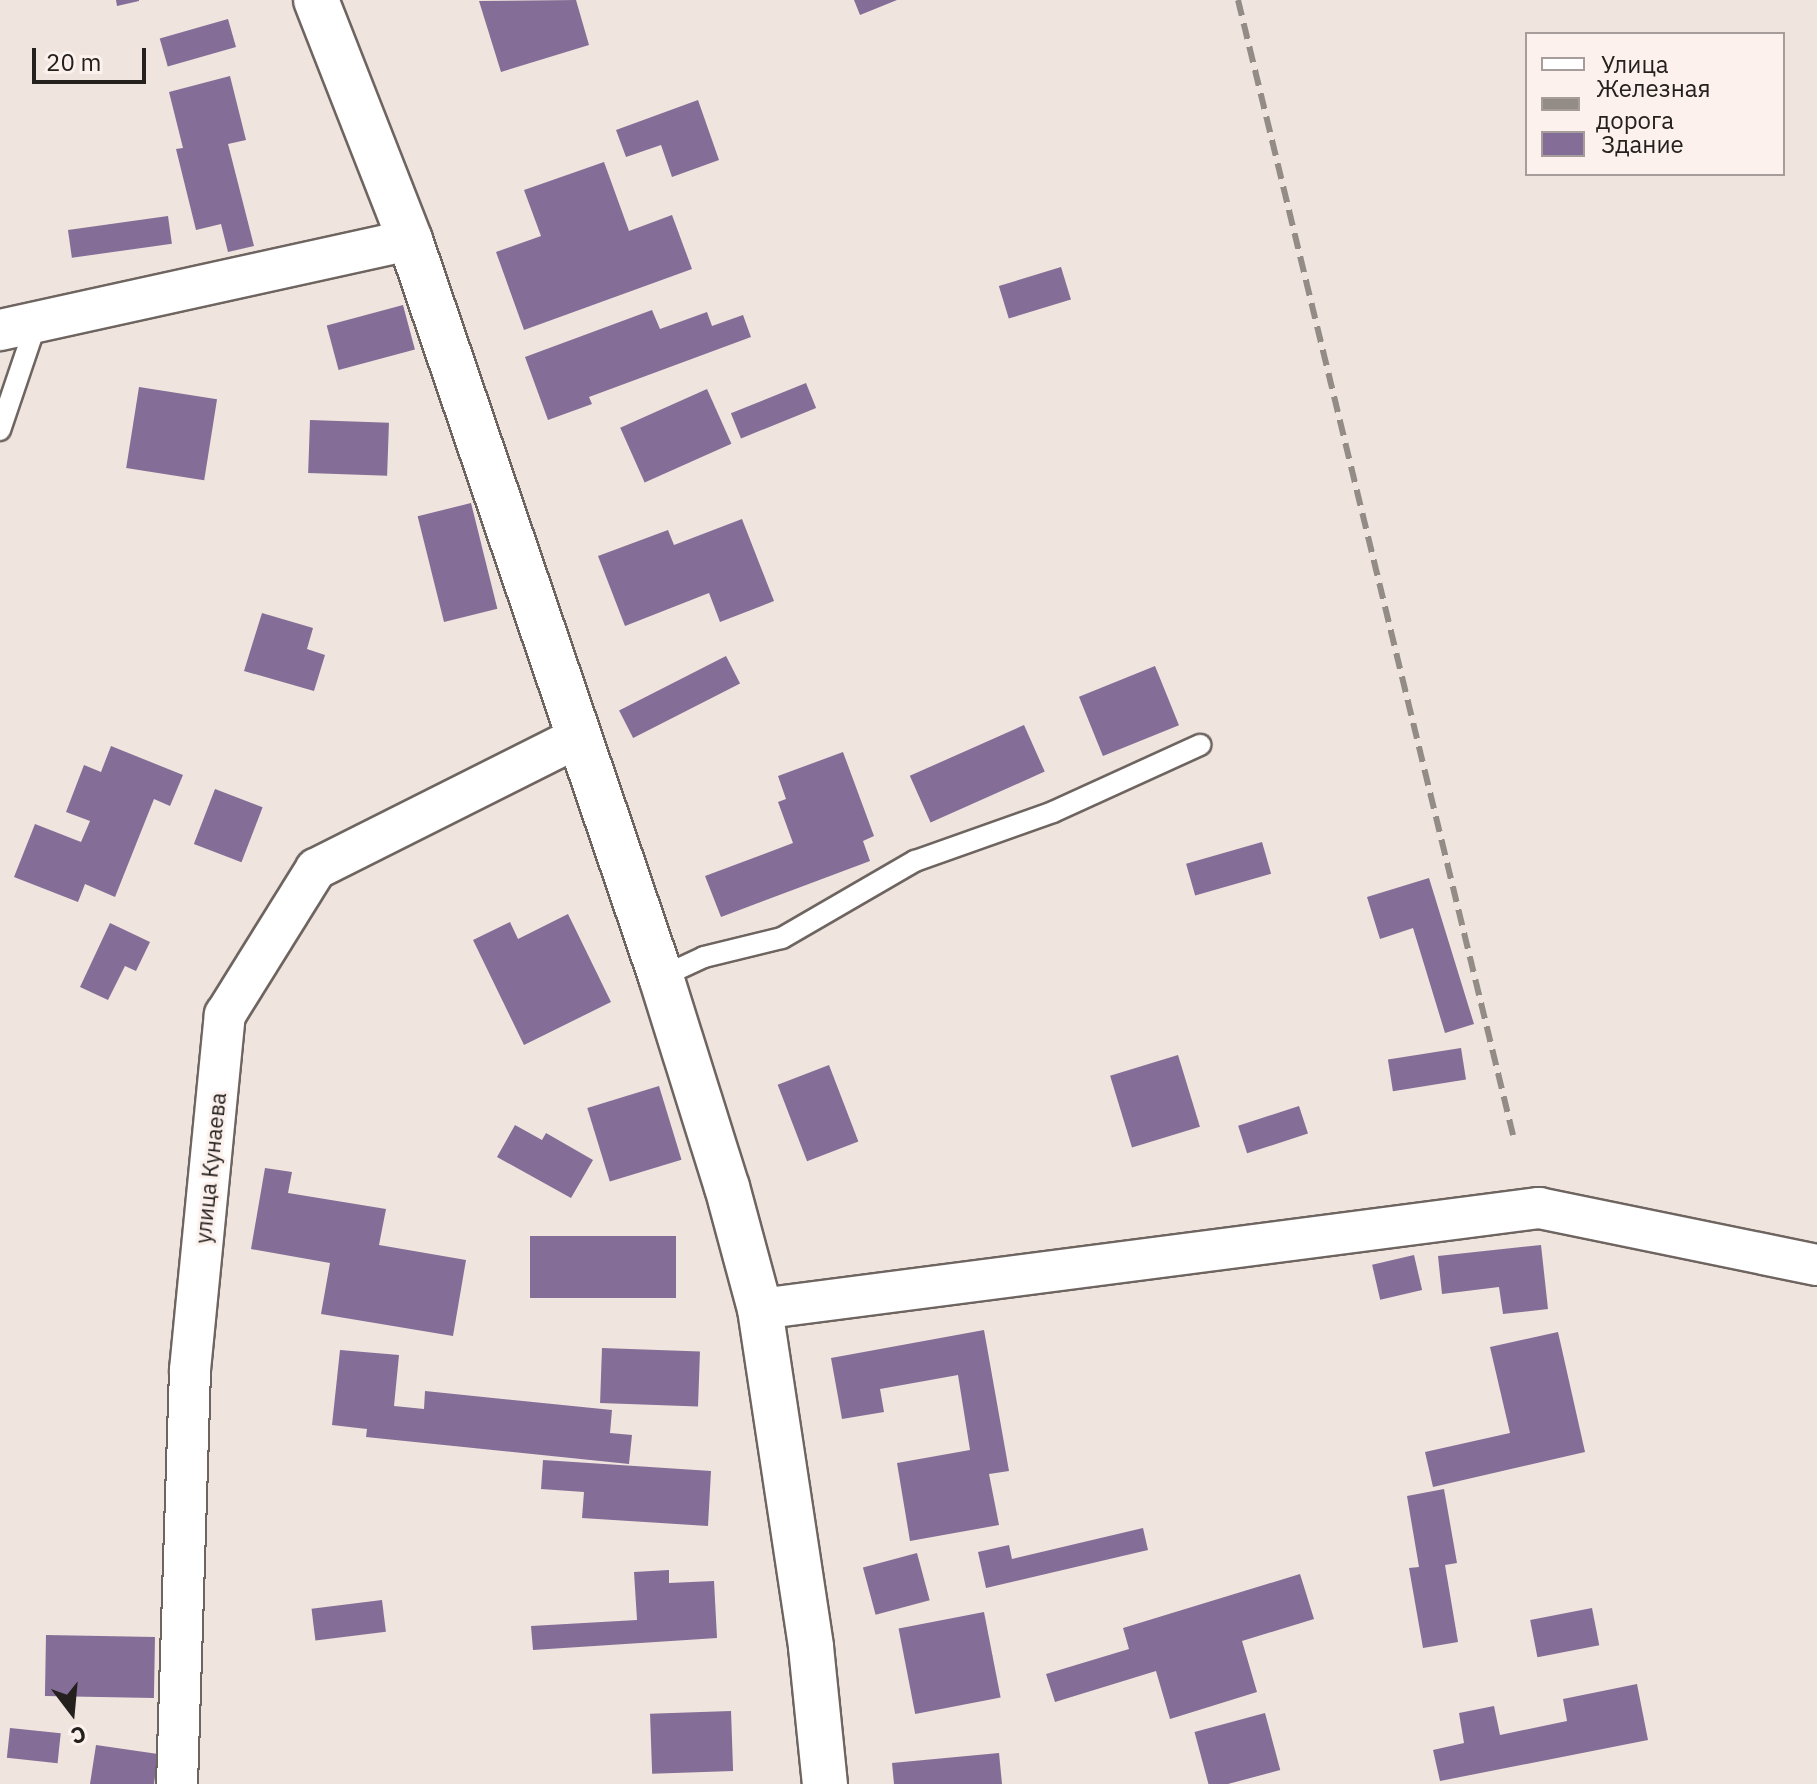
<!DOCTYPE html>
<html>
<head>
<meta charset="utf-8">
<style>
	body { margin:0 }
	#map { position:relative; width:1817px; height:1784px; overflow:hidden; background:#efe4de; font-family:"IBM Plex Sans",sans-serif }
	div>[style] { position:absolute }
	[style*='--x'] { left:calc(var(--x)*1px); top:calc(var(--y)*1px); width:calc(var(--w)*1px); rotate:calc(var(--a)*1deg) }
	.building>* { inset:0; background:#846d96; transform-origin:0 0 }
	.roads { filter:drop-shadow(2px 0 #6e6460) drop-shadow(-2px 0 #6e6460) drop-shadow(0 2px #6e6460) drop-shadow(0 -2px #6e6460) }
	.service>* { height:20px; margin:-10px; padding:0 10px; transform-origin:10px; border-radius:10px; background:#fff }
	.minor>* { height:40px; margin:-20px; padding:0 20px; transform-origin:20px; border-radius:20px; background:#fff }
	.tertiary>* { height:44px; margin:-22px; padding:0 22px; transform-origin:22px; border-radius:22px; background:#fff }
	.rail>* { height:6px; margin-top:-3px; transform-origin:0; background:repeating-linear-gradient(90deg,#928b86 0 16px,transparent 0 24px) }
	span { translate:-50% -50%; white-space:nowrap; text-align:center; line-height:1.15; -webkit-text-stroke:6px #fcf1ec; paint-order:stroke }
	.street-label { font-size:22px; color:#24201e }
	.legend { position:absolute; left:1525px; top:32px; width:260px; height:144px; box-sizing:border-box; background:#fcf1ec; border:2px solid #a69d9a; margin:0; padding:10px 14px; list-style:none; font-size:24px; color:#24201e }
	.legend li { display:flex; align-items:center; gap:16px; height:40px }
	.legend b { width:40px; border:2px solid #a69d9a }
	.north { position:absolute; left:32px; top:1672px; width:80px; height:80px; -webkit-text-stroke:6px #fcf1ec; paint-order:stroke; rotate:164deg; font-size:22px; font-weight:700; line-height:32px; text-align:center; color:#24201e }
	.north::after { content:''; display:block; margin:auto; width:28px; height:36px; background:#24201e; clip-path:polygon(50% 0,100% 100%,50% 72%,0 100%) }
	.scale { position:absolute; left:32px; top:48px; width:114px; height:36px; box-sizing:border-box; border:4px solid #24201e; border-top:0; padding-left:10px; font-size:24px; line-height:28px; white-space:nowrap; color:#24201e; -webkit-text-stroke:6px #fcf1ec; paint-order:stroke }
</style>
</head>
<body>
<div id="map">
	<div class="building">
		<i style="clip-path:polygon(116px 0,139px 0,139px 1px,117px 6px)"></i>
		<i style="clip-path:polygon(576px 0,589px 45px,501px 72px,479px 1px)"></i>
		<i style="clip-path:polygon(854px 0,897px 0,860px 15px)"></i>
		<i style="left:228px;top:19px;width:29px;height:71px;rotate:74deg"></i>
		<i style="clip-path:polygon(230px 76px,246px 140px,228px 144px,254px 246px,228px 252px,221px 224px,196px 230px,176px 149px,183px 148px,169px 92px)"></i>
		<i style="clip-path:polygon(698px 100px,719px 160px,672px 177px,661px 145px,626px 157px,616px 130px)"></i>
		<i style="clip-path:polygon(604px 162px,629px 231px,672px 215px,692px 269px,524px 330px,496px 252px,541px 236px,524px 190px)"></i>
		<i style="left:168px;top:216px;width:28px;height:101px;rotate:82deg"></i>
		<i style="left:1061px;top:267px;width:34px;height:65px;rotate:73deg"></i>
		<i style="left:403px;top:305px;width:46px;height:79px;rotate:75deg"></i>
		<i style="clip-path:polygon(652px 310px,660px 329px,707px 312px,712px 326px,743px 315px,751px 337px,589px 397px,592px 404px,548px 420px,525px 357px)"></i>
		<i style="left:806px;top:383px;width:27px;height:81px;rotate:68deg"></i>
		<i style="left:139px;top:387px;width:79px;height:82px;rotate:9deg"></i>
		<i style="left:707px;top:389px;width:60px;height:95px;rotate:66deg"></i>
		<i style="left:310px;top:420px;width:79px;height:53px;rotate:2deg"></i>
		<i style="left:471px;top:503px;width:109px;height:55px;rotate:76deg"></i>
		<i style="clip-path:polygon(742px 519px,774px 601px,720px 622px,709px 593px,625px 626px,598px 556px,668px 530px,674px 545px)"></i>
		<i style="clip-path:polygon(262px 613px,313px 628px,307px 649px,325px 655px,314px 691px,244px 671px)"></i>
		<i style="left:726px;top:656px;width:31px;height:120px;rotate:63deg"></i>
		<i style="left:1155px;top:666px;width:64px;height:82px;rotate:68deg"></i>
		<i style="left:1024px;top:725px;width:51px;height:125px;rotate:66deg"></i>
		<i style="clip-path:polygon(111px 746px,183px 775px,170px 806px,154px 799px,115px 897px,85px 884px,78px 902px,14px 877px,35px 824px,81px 842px,90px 821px,66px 812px,84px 765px,101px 772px)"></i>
		<i style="clip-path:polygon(843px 752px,874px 836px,863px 841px,870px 861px,721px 917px,705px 876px,793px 843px,778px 802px,786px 799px,778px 776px)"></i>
		<i style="left:215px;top:789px;width:51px;height:59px;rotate:21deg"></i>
		<i style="left:1262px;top:842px;width:33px;height:79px;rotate:74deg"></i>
		<i style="clip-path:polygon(1429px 878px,1474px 1024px,1445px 1033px,1413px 928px,1380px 939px,1367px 897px)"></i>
		<i style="clip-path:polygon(568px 914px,611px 1002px,524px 1045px,473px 940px,510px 922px,518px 939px)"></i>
		<i style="clip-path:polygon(110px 923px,150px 942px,136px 971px,125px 966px,108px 1000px,80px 987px)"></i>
		<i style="left:1461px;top:1048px;width:32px;height:74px;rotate:81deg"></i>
		<i style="left:1178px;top:1055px;width:75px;height:71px;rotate:73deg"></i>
		<i style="left:829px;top:1065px;width:82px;height:55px;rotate:69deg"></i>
		<i style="left:659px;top:1086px;width:77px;height:75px;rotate:73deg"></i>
		<i style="left:1299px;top:1106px;width:29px;height:64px;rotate:72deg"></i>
		<i style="clip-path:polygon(515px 1125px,542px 1140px,546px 1133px,593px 1160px,571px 1198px,497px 1157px)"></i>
		<i style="clip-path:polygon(265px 1168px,292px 1172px,288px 1193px,386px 1209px,379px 1245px,466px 1260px,453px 1336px,321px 1314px,330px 1263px,251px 1249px)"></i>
		<i style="left:530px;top:1236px;width:146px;height:62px"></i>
		<i style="clip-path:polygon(1541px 1245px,1548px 1309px,1503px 1314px,1499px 1287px,1442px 1294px,1438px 1256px)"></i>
		<i style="left:1414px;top:1255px;width:36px;height:43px;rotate:77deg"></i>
		<i style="clip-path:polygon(984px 1330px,1009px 1471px,989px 1474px,999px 1525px,910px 1541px,897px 1463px,970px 1450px,958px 1375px,880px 1389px,884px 1412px,842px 1419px,831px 1358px)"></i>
		<i style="clip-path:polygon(1558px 1332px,1585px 1452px,1433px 1487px,1425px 1452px,1510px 1433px,1490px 1347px)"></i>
		<i style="left:602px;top:1348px;width:98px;height:55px;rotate:2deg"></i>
		<i style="clip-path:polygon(340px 1350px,399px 1355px,394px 1406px,424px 1409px,425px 1391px,612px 1410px,610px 1433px,632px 1435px,629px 1464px,366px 1437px,367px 1429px,332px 1425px)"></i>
		<i style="clip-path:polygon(543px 1460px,711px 1471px,708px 1526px,582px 1518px,584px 1492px,541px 1489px)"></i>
		<i style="clip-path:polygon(1444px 1489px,1457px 1563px,1445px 1565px,1458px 1642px,1423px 1648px,1409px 1568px,1419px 1567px,1407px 1496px)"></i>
		<i style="clip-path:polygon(1143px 1528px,1148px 1550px,986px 1588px,978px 1552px,1009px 1545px,1012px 1559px)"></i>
		<i style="left:917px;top:1553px;width:49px;height:56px;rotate:75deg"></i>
		<i style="clip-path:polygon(669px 1570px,669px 1583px,714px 1581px,717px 1638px,533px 1650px,531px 1626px,637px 1620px,634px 1572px)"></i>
		<i style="clip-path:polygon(1300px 1574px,1314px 1619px,1242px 1641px,1257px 1692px,1170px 1719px,1156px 1671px,1055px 1702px,1046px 1674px,1129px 1649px,1123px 1628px)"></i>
		<i style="left:382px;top:1600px;width:32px;height:71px;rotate:83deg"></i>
		<i style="left:1592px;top:1608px;width:38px;height:63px;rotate:79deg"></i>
		<i style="left:984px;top:1612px;width:87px;height:87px;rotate:79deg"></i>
		<i style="left:46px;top:1635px;width:109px;height:61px;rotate:1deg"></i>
		<i style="clip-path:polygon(1637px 1684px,1648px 1740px,1440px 1781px,1433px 1750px,1464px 1743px,1459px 1713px,1494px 1706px,1500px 1735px,1567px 1721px,1563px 1699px)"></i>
		<i style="left:731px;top:1711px;width:60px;height:81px;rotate:88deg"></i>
		<i style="left:1265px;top:1713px;width:59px;height:73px;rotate:75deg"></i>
		<i style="left:10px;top:1728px;width:51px;height:30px;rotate:6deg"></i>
		<i style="clip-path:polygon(96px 1745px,158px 1754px,154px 1784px,90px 1784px)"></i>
		<i style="clip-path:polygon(999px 1753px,1002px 1784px,894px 1784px,892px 1763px)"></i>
	</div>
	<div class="roads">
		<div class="service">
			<i style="--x:0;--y:430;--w:115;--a:-71.3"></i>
			<i style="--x:661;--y:977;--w:47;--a:-24.9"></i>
			<i style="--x:704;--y:957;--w:80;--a:-13.7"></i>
			<i style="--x:782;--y:938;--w:154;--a:-30.1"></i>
			<i style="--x:915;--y:861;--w:146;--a:-19.5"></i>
			<i style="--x:1053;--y:812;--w:162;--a:-24.5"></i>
		</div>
		<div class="minor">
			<i style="--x:0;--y:330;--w:420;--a:-12.4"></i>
			<i style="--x:760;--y:1309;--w:786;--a:-7.39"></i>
			<i style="--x:1539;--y:1208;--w:284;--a:11.6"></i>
			<i style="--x:177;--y:1784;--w:414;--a:-88.2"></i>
			<i style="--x:190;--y:1370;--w:357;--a:-84.4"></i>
			<i style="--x:225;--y:1015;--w:172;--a:-58.1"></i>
			<i style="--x:316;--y:869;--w:291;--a:-26.7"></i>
		</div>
		<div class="tertiary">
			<i style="--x:316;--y:0;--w:258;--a:68.6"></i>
			<i style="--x:410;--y:240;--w:779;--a:71.19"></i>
			<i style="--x:661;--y:977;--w:220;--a:72.6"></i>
			<i style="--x:727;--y:1187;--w:126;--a:74.9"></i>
			<i style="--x:760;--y:1309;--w:342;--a:81.4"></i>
			<i style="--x:811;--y:1647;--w:138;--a:84.2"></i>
		</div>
	</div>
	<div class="rail">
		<i style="--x:1238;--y:0;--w:1168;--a:76.38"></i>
	</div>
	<div class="street-label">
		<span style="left:210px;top:1168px;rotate:-84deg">улица Кунаева</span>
	</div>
	<ul class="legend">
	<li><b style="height:10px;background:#fff"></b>Улица</li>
	<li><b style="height:10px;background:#928b86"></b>Железная дорога</li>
	<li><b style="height:22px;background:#846d96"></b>Здание</li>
	</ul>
	<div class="north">С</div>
	<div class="scale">20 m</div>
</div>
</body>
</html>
